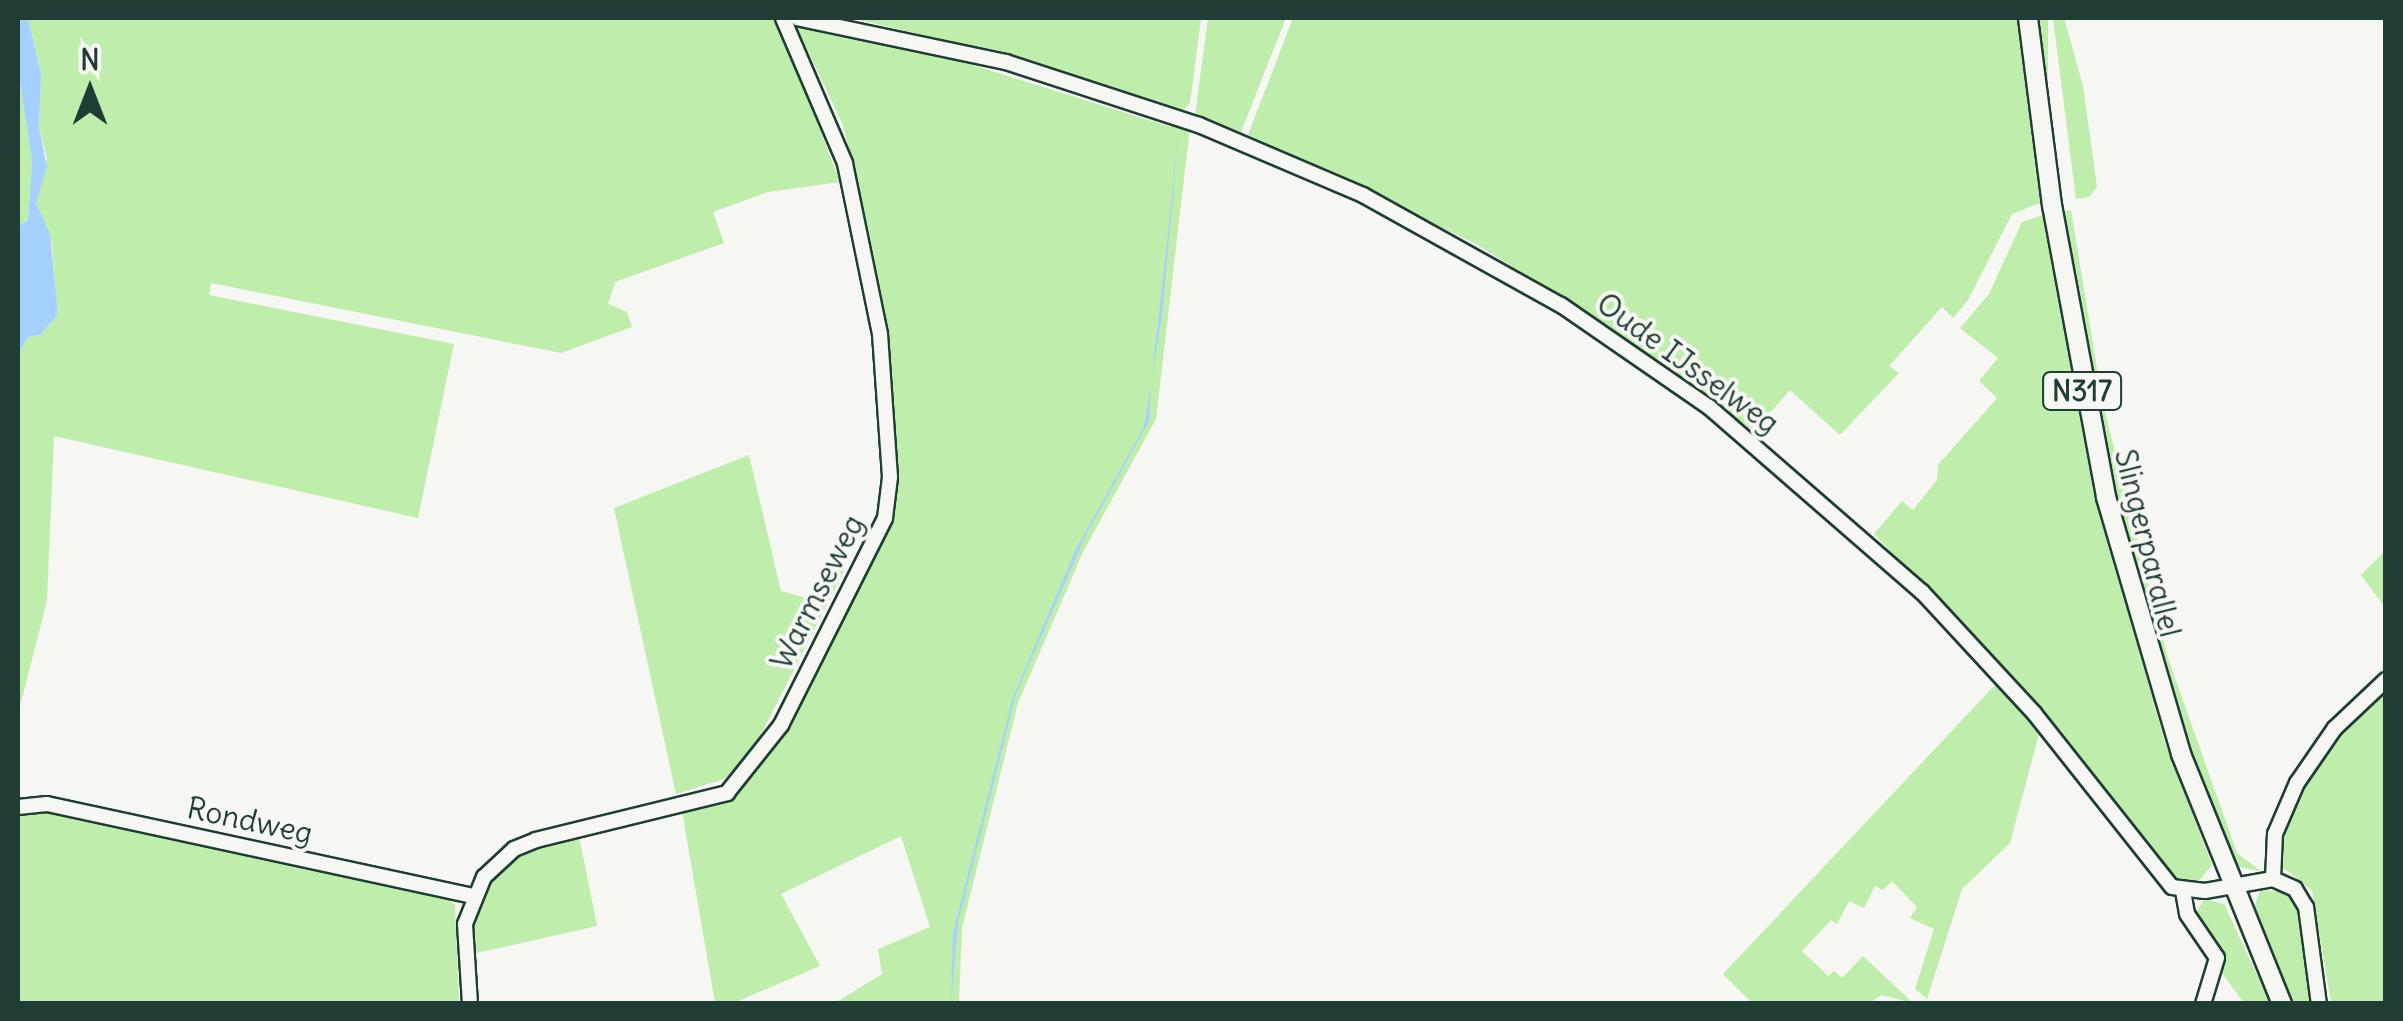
<!DOCTYPE html>
<html>
<head>
<meta charset="utf-8">
<style>
	body { margin:0 }
	#map { position:relative; width:2403px; height:1021px; overflow:hidden; background:#f6f6f2; font-family:Delius,sans-serif }
	div>[style] { position:absolute }
	[style*='--x'] { left:calc(var(--x)*1px); top:calc(var(--y)*1px); width:calc(var(--w)*1px); rotate:calc(var(--a)*1deg) }
	.green>* { inset:0; background:#beedac; transform-origin:0 0 }
	.water>* { inset:0; background:#a4d1ff }
	.roads { filter:drop-shadow(2px 0 #1f3d34) drop-shadow(-2px 0 #1f3d34) drop-shadow(0 2px #1f3d34) drop-shadow(0 -2px #1f3d34) }
	.minor>* { height:14px; margin:-7px; padding:0 7px; transform-origin:7px; border-radius:7px; background:#f6f6f2 }
	.major>* { height:18px; margin:-9px; padding:0 9px; transform-origin:9px; border-radius:9px; background:#f6f6f2 }
	span { translate:-50% -50%; white-space:nowrap; text-align:center; line-height:1.15; -webkit-text-stroke:8px #f6f6f2; paint-order:stroke }
	.shield-label span { padding:2px 8px; background:#f6f6f2; border:2px solid; border-radius:8px; -webkit-text-stroke-width:0 }
	.shield-label { font-size:28px; color:#1f3d34; font-weight:700 }
	.street-label { font-size:30px; color:#1f3d34 }
	.frame { position:absolute; inset:0; border:20px solid #1f3d34; pointer-events:none }
	.north { position:absolute; left:40px; top:40px; width:100px; height:100px; -webkit-text-stroke:8px #f6f6f2; paint-order:stroke; rotate:0deg; font-size:28px; font-weight:700; line-height:40px; text-align:center; color:#1f3d34 }
	.north::after { content:''; display:block; margin:auto; width:35px; height:45px; background:#1f3d34; clip-path:polygon(50% 0,100% 100%,50% 72%,0 100%) }
</style>
</head>
<body>
<div id="map">
	<div class="green">
		<i style="clip-path:polygon(28px 18px,770px 19px,780px 25px,840px 182px,768px 192px,713px 212px,724px 243px,615px 282px,608px 304px,627px 312px,632px 327px,561px 353px,211px 283px,209px 295px,454px 344px,418px 518px,54px 436px,47px 601px,18px 714px,18px 355px,28px 337px,40px 335px,57px 316px,52px 245px,36px 203px,47px 158px,39px 127px,41px 74px)"></i>
		<i style="clip-path:polygon(851px 18px,1201px 18px,1190px 103px,1181px 113px,1030px 60px)"></i>
		<i style="clip-path:polygon(1208px 18px,1286px 18px,1241px 132px,1195px 116px)"></i>
		<i style="clip-path:polygon(1293px 18px,2022px 18px,2045px 201px,2012px 214px,1968px 300px,1953px 318px,1942px 307px,1889px 366px,1899px 373px,1840px 435px,1790px 390px,1754px 431px,1607px 325px,1474px 243px,1248px 135px)"></i>
		<i style="left:2035px;top:18px;width:13px;height:184px"></i>
		<i style="clip-path:polygon(2053px 18px,2064px 18px,2083px 86px,2097px 187px,2089px 197px,2076px 199px)"></i>
		<i style="clip-path:polygon(796px 26px,963px 62px,1171px 127px,1173px 121px,1190px 127px,1156px 419px,1083px 552px,1018px 703px,962px 928px,959px 1003px,835px 1003px,882px 974px,878px 949px,930px 927px,901px 836px,781px 894px,820px 966px,734px 1003px,715px 1003px,681px 805px,734px 792px,764px 759px,892px 508px,853px 165px,843px 125px)"></i>
		<i style="clip-path:polygon(18px 70px,32px 162px,28px 220px,18px 227px)"></i>
		<i style="clip-path:polygon(2071px 210px,2103px 405px,2168px 658px,2237px 853px,2262px 872px,2231px 865px,2194px 772px,2119px 527px,2060px 212px)"></i>
		<i style="clip-path:polygon(2047px 214px,2107px 530px,2164px 740px,2212px 865px,2197px 883px,2175px 881px,2040px 708px,1874px 534px,1902px 501px,1913px 510px,1937px 480px,1938px 465px,1997px 398px,1979px 381px,1998px 358px,1960px 328px,1989px 294px,2022px 222px)"></i>
		<i style="clip-path:polygon(749px 455px,781px 591px,814px 600px,837px 559px,845px 569px,753px 750px,724px 779px,676px 794px,614px 508px)"></i>
		<i style="clip-path:polygon(2385px 551px,2385px 607px,2361px 575px)"></i>
		<i style="clip-path:polygon(1996px 684px,2039px 734px,2010px 843px,1962px 889px,1927px 999px,1915px 989px,1934px 929px,1910px 918px,1917px 907px,1892px 881px,1883px 890px,1875px 886px,1864px 908px,1849px 901px,1837px 924px,1831px 920px,1802px 951px,1828px 976px,1834px 971px,1842px 978px,1863px 956px,1913px 1003px,1882px 995px,1869px 1003px,1752px 1003px,1723px 974px)"></i>
		<i style="clip-path:polygon(2385px 688px,2385px 1003px,2331px 1003px,2312px 890px,2283px 868px,2282px 832px,2311px 767px)"></i>
		<i style="clip-path:polygon(18px 807px,53px 809px,446px 897px,455px 905px,459px 1003px,18px 1004px)"></i>
		<i style="clip-path:polygon(578px 831px,597px 926px,472px 954px,471px 921px,485px 881px,516px 852px)"></i>
		<i style="clip-path:polygon(2260px 890px,2285px 892px,2299px 909px,2312px 1003px,2292px 1003px,2252px 913px)"></i>
		<i style="clip-path:polygon(2204px 899px,2224px 904px,2270px 1003px,2244px 1003px,2222px 973px,2222px 953px,2196px 913px)"></i>
	</div>
	<div class="water">
		<i style="clip-path:polygon(18px 18px,28px 18px,41px 74px,39px 127px,47px 167px,36px 203px,50px 234px,57px 305px,57px 316px,40px 335px,28px 337px,18px 355px,18px 227px,28px 220px,32px 162px,18px 70px)"></i>
		<i style="clip-path:polygon(1179px 128px,1162px 316px,1152px 375px,1166px 253px)"></i>
		<i style="clip-path:polygon(1151px 384px,1149px 421px,1085px 537px,1016px 694px,958px 923px,951px 1003px,953px 933px,1013px 697px,1076px 549px,1144px 427px)"></i>
	</div>
	<div class="roads">
		<div class="minor">
			<i style="--x:797;--y:18;--w:214;--a:11.9"></i>
			<i style="--x:1006;--y:62;--w:203;--a:18.1"></i>
			<i style="--x:1199;--y:125;--w:178;--a:23.1"></i>
			<i style="--x:1363;--y:195;--w:227;--a:29.1"></i>
			<i style="--x:1561;--y:305;--w:180;--a:34.6"></i>
			<i style="--x:1709;--y:407;--w:282;--a:41"></i>
			<i style="--x:1922;--y:592;--w:165;--a:47.2"></i>
			<i style="--x:2034;--y:713;--w:222;--a:51.6"></i>
			<i style="--x:2172;--y:887;--w:33;--a:7"></i>
			<i style="--x:2205;--y:891;--w:69;--a:-10"></i>
			<i style="--x:2273;--y:879;--w:24;--a:24"></i>
			<i style="--x:2295;--y:889;--w:21;--a:59"></i>
			<i style="--x:2306;--y:907;--w:98;--a:82.4"></i>
			<i style="--x:18;--y:807;--w:29;--a:-6"></i>
			<i style="--x:47;--y:804;--w:434;--a:12.2"></i>
			<i style="--x:2273;--y:879;--w:45;--a:-87.5"></i>
			<i style="--x:2275;--y:834;--w:56;--a:-66.7"></i>
			<i style="--x:2297;--y:783;--w:67;--a:-55.4"></i>
			<i style="--x:2335;--y:728;--w:70;--a:-43.3"></i>
			<i style="--x:2183;--y:891;--w:23;--a:80"></i>
			<i style="--x:2187;--y:914;--w:53;--a:55.7"></i>
			<i style="--x:2217;--y:958;--w:48;--a:106.9"></i>
			<i style="--x:470;--y:1004;--w:80;--a:-93.6"></i>
			<i style="--x:465;--y:924;--w:51;--a:-68"></i>
			<i style="--x:484;--y:877;--w:41;--a:-43"></i>
			<i style="--x:514;--y:849;--w:24;--a:-22"></i>
			<i style="--x:536;--y:840;--w:197;--a:-13.8"></i>
			<i style="--x:727;--y:793;--w:87;--a:-51.5"></i>
			<i style="--x:781;--y:725;--w:232;--a:-63.3"></i>
			<i style="--x:885;--y:518;--w:41;--a:-83"></i>
			<i style="--x:890;--y:477;--w:143;--a:-94"></i>
			<i style="--x:880;--y:334;--w:175;--a:-101.6"></i>
			<i style="--x:845;--y:163;--w:158;--a:-113.2"></i>
		</div>
		<div class="major">
			<i style="--x:2028;--y:18;--w:189;--a:82.7"></i>
			<i style="--x:2052;--y:205;--w:297;--a:79.5"></i>
			<i style="--x:2106;--y:497;--w:268;--a:73.7"></i>
			<i style="--x:2181;--y:754;--w:270;--a:68"></i>
		</div>
	</div>
	<div class="shield-label">
		<span style="left:2082px;top:391px">N317</span>
	</div>
	<div class="street-label">
		<span style="left:1688px;top:363px;rotate:36deg">Oude IJsselweg</span>
		<span style="left:2148px;top:543px;rotate:76deg">Slingerparallel</span>
		<span style="left:817px;top:592px;rotate:-63deg">Warmseweg</span>
		<span style="left:250px;top:820px;rotate:12deg">Rondweg</span>
	</div>
	<div class="frame"></div>
	<div class="north">N</div>
</div>
</body>
</html>
